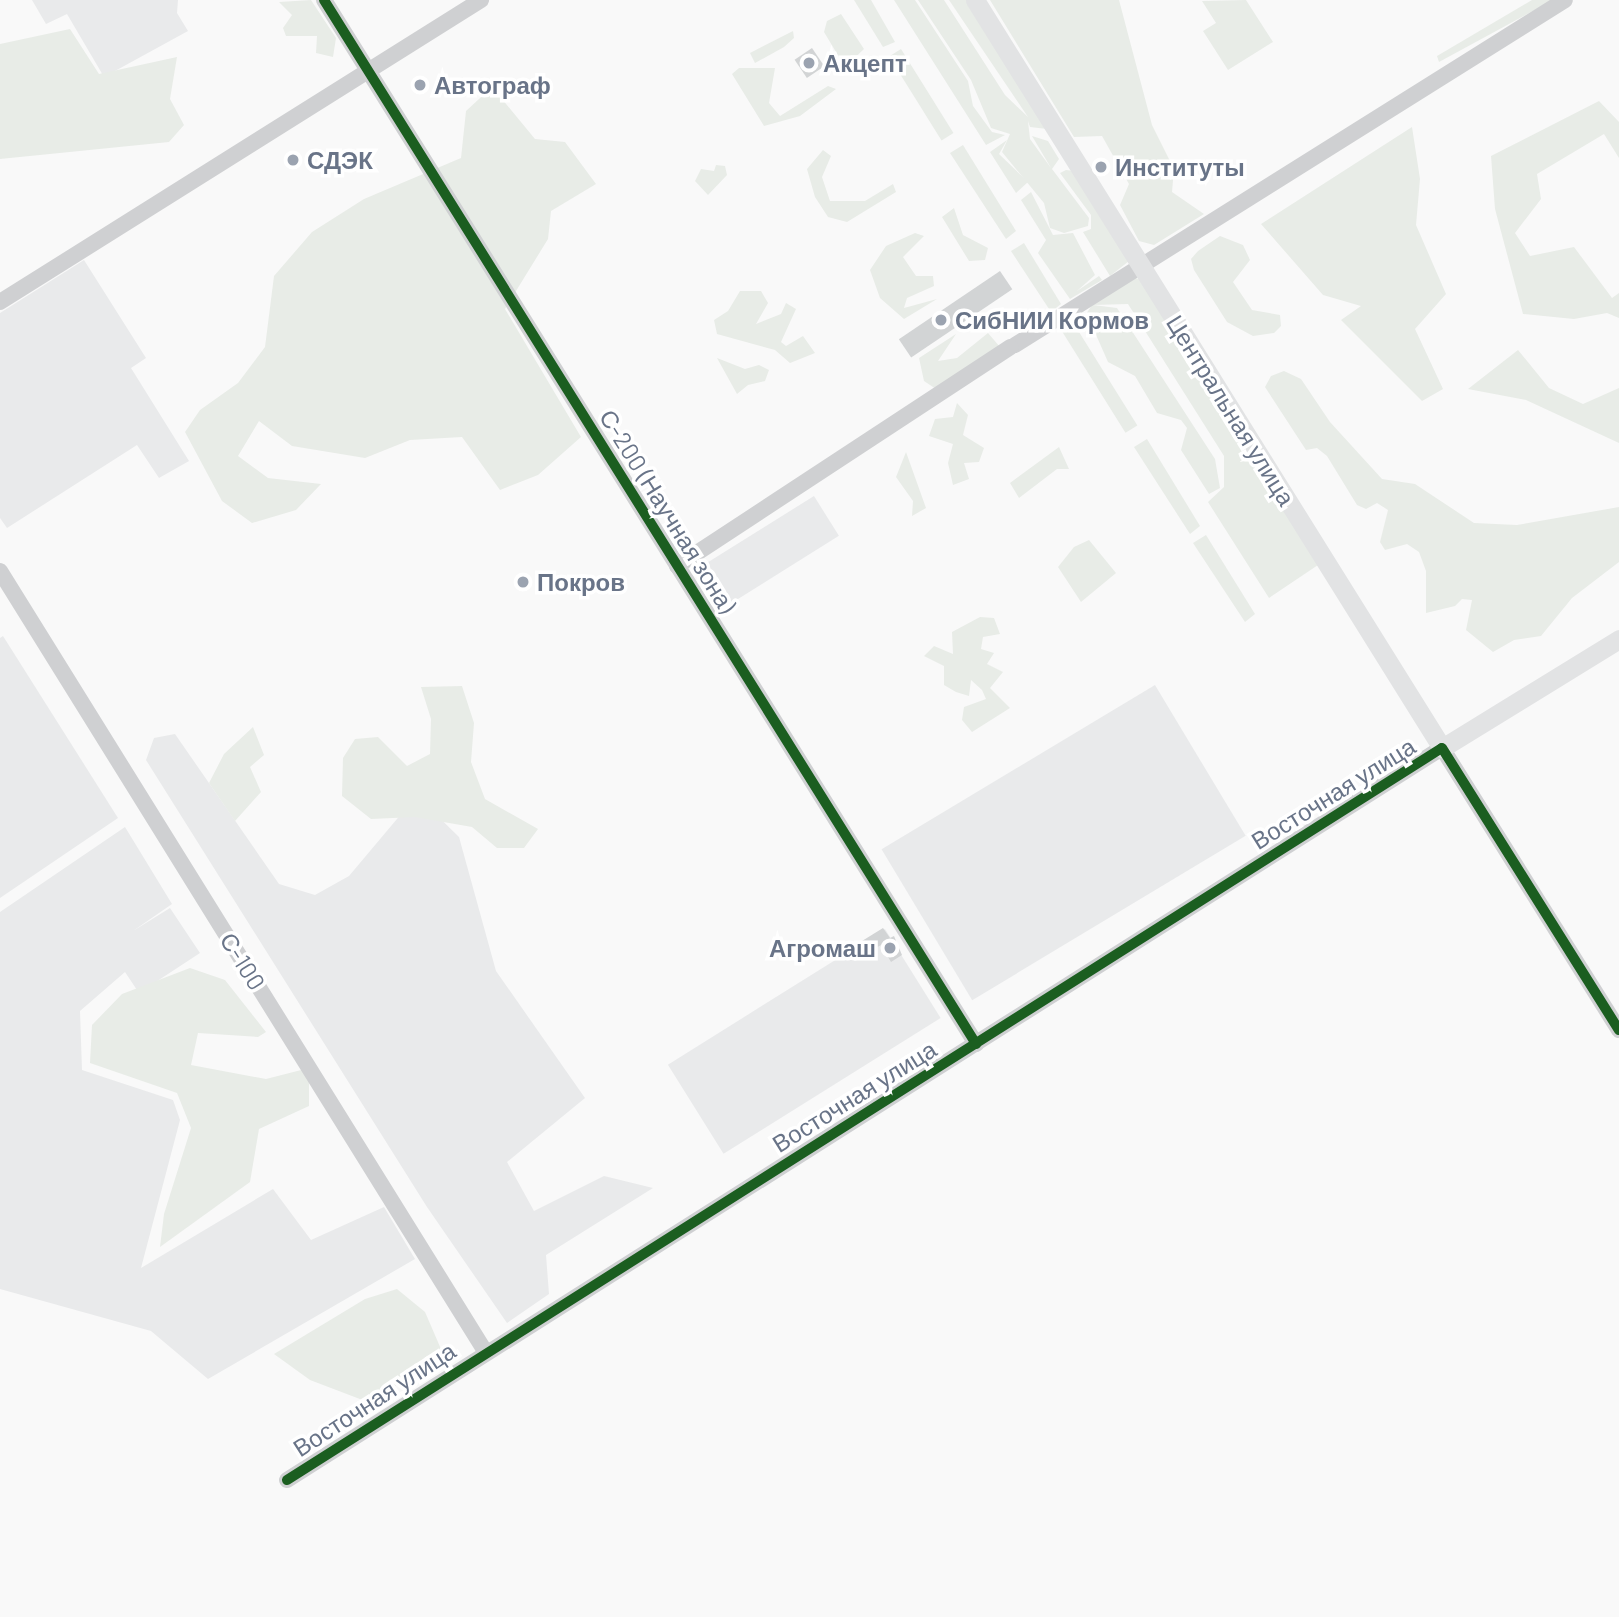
<!DOCTYPE html>
<html>
<head>
<meta charset="utf-8">
<style>
	body { margin:0 }
	#map { position:relative; width:1619px; height:1617px; overflow:hidden; background:#f9f9f9; font-family:Barlow,sans-serif }
	div>[style] { position:absolute }
	[style*='--x'] { left:calc(var(--x)*1px); top:calc(var(--y)*1px); width:calc(var(--w)*1px); rotate:calc(var(--a)*1deg) }
	.built>* { inset:0; background:#e9eaeb; transform-origin:0 0 }
	.green>* { inset:0; background:#e8ece7; transform-origin:0 0 }
	.building>* { inset:0; background:#d2d4d5; transform-origin:0 0 }
	.minor>* { height:16px; margin:-8px; padding:0 8px; transform-origin:8px; border-radius:8px; background:#cfd0d2 }
	.major>* { height:19px; margin:-9.5px; padding:0 9.5px; transform-origin:9.5px; border-radius:9.5px; background:#e2e3e4 }
	.cycleway>* { height:10px; margin:-5px; padding:0 5px; transform-origin:5px; border-radius:5px; background:#1b5e20 }
	.dots>* { width:19px; height:19px; translate:-50% -50%; box-sizing:border-box; border:4px solid #fff; border-radius:50% }
	span { translate:-50% -50%; white-space:nowrap; text-align:center; line-height:1.15; -webkit-text-stroke:7px #fff; paint-order:stroke }
	.poi-label { font-size:24px; color:#697488; font-weight:700 }
	.left { translate:0 -50%; text-align:left }
	.right { translate:-100% -50%; text-align:right }
	.street-label { font-size:24px; color:#697488 }
</style>
</head>
<body>
<div id="map">
	<div class="built">
		<i style="clip-path:polygon(32px 0,178px 0,177px 13px,188px 31px,104px 77px,67px 14px,46px 24px)"></i>
		<i style="clip-path:polygon(84px 260px,146px 358px,131px 368px,189px 461px,159px 478px,137px 445px,7px 528px,0 518px,0 313px)"></i>
		<i style="left:814px;top:496px;width:47px;height:126px;rotate:58deg"></i>
		<i style="clip-path:polygon(3px 636px,118px 818px,0 898px,0 638px)"></i>
		<i style="left:1155px;top:685px;width:176px;height:319px;rotate:59deg"></i>
		<i style="clip-path:polygon(175px 734px,279px 884px,315px 895px,349px 876px,402px 813px,413px 792px,459px 837px,496px 971px,585px 1098px,507px 1162px,534px 1211px,604px 1176px,653px 1188px,546px 1255px,549px 1294px,507px 1323px,427px 1207px,146px 760px,154px 738px)"></i>
		<i style="clip-path:polygon(125px 827px,172px 904px,133px 931px,170px 908px,200px 953px,139px 993px,125px 972px,80px 1011px,82px 1070px,173px 1100px,180px 1120px,141px 1268px,273px 1189px,311px 1240px,384px 1207px,415px 1259px,208px 1379px,151px 1331px,0 1289px,0 912px)"></i>
		<i style="left:885px;top:929px;width:105px;height:256px;rotate:58deg"></i>
	</div>
	<div class="green">
		<i style="clip-path:polygon(311px 0,336px 38px,333px 57px,316px 53px,317px 36px,286px 36px,283px 28px,292px 15px,279px 2px)"></i>
		<i style="clip-path:polygon(854px 0,871px 0,895px 42px,883px 47px)"></i>
		<i style="clip-path:polygon(894px 0,915px 0,968px 81px,973px 106px,992px 132px,1005px 135px,986px 145px)"></i>
		<i style="clip-path:polygon(918px 0,944px 0,1005px 95px,1028px 117px,949px 0,967px 0,1047px 129px,1030px 127px,1028px 121px,1030px 139px,1051px 168px,1032px 136px,1048px 141px,1059px 159px,1052px 169px,1089px 218px,1088px 226px,1064px 233px,1050px 228px,1044px 203px,1002px 152px,1010px 134px,991px 128px,971px 80px)"></i>
		<i style="clip-path:polygon(990px 0,1119px 0,1152px 125px,1174px 169px,1172px 192px,1204px 214px,1154px 245px,1139px 241px,1120px 205px,1129px 184px,1102px 136px,1074px 137px)"></i>
		<i style="clip-path:polygon(1246px 0,1273px 42px,1228px 70px,1203px 31px,1216px 23px,1202px 1px)"></i>
		<i style="clip-path:polygon(1532px 0,1553px 0,1439px 62px,1437px 56px)"></i>
		<i style="clip-path:polygon(841px 14px,864px 49px,845px 67px,824px 32px,827px 21px)"></i>
		<i style="clip-path:polygon(70px 29px,99px 74px,177px 57px,170px 99px,184px 125px,169px 142px,0 159px,0 44px)"></i>
		<i style="clip-path:polygon(793px 31px,794px 38px,784px 47px,755px 63px,750px 53px)"></i>
		<i style="left:901px;top:49px;width:99px;height:14px;rotate:58deg"></i>
		<i style="clip-path:polygon(739px 68px,775px 68px,769px 103px,780px 116px,828px 86px,836px 89px,800px 116px,764px 126px,732px 74px)"></i>
		<i style="clip-path:polygon(492px 87px,535px 139px,565px 142px,596px 184px,551px 211px,548px 239px,505px 309px,581px 437px,538px 475px,500px 490px,462px 437px,410px 440px,365px 458px,292px 446px,259px 421px,238px 456px,268px 478px,321px 484px,296px 510px,252px 523px,222px 501px,185px 432px,200px 410px,238px 383px,265px 347px,274px 276px,312px 232px,364px 199px,461px 158px,466px 111px)"></i>
		<i style="clip-path:polygon(1599px 101px,1619px 122px,1619px 158px,1604px 134px,1537px 174px,1541px 199px,1515px 233px,1530px 256px,1574px 247px,1612px 298px,1619px 293px,1619px 318px,1607px 313px,1574px 319px,1523px 314px,1495px 209px,1491px 156px)"></i>
		<i style="clip-path:polygon(1412px 127px,1420px 179px,1416px 225px,1446px 294px,1415px 329px,1443px 389px,1422px 401px,1341px 320px,1361px 306px,1323px 295px,1261px 224px)"></i>
		<i style="clip-path:polygon(1007px 140px,999px 154px,1028px 182px,1016px 193px,990px 152px)"></i>
		<i style="clip-path:polygon(963px 145px,1016px 231px,1006px 239px,950px 153px)"></i>
		<i style="clip-path:polygon(823px 150px,831px 156px,822px 177px,830px 201px,865px 201px,893px 184px,896px 192px,847px 222px,828px 217px,815px 197px,807px 169px)"></i>
		<i style="clip-path:polygon(716px 165px,725px 166px,727px 175px,708px 195px,695px 181px,701px 169px,714px 171px)"></i>
		<i style="clip-path:polygon(1066px 170px,1074px 171px,1129px 261px,1110px 276px,1083px 232px,1091px 229px,1091px 215px,1060px 173px)"></i>
		<i style="clip-path:polygon(1031px 192px,1053px 235px,1073px 233px,1095px 275px,1077px 291px,1099px 276px,1102px 280px,1070px 299px,1038px 253px,1046px 240px,1021px 200px)"></i>
		<i style="clip-path:polygon(954px 208px,963px 235px,988px 248px,985px 260px,969px 261px,942px 217px)"></i>
		<i style="clip-path:polygon(915px 233px,924px 236px,903px 257px,916px 276px,933px 276px,934px 286px,907px 298px,904px 308px,937px 299px,904px 319px,880px 298px,870px 270px,886px 246px)"></i>
		<i style="clip-path:polygon(1220px 236px,1243px 245px,1250px 260px,1233px 282px,1252px 310px,1280px 315px,1281px 326px,1274px 333px,1253px 336px,1227px 322px,1194px 270px,1191px 259px,1198px 251px)"></i>
		<i style="clip-path:polygon(1024px 243px,1061px 304px,1051px 312px,1011px 251px)"></i>
		<i style="clip-path:polygon(1133px 278px,1141px 279px,1169px 322px,1181px 352px,1204px 377px,1318px 565px,1269px 598px,1208px 502px,1224px 487px,1224px 456px,1128px 304px,1093px 305px,1117px 308px,1215px 459px,1220px 488px,1209px 494px,1181px 450px,1187px 428px,1181px 420px,1157px 413px,1135px 376px,1108px 362px,1093px 328px,1082px 320px,1092px 305px,1076px 317px,1078px 310px)"></i>
		<i style="clip-path:polygon(740px 291px,761px 291px,768px 303px,756px 324px,781px 314px,786px 303px,796px 309px,781px 342px,786px 346px,803px 336px,815px 353px,790px 363px,775px 350px,717px 334px,714px 320px,728px 311px)"></i>
		<i style="left:1069px;top:316px;width:129px;height:14px;rotate:58deg"></i>
		<i style="clip-path:polygon(988px 333px,1000px 347px,936px 389px,924px 381px,919px 358px,956px 334px,938px 361px,957px 358px)"></i>
		<i style="clip-path:polygon(1518px 350px,1549px 388px,1583px 404px,1619px 388px,1619px 443px,1526px 400px,1468px 389px)"></i>
		<i style="clip-path:polygon(717px 358px,745px 369px,759px 365px,769px 370px,765px 381px,748px 385px,737px 394px)"></i>
		<i style="clip-path:polygon(1284px 371px,1301px 379px,1330px 422px,1382px 479px,1415px 484px,1474px 523px,1517px 525px,1619px 507px,1619px 562px,1572px 598px,1541px 636px,1514px 640px,1493px 652px,1466px 630px,1472px 600px,1462px 599px,1455px 606px,1426px 613px,1426px 571px,1419px 552px,1407px 544px,1385px 550px,1380px 542px,1388px 510px,1377px 503px,1366px 509px,1357px 505px,1327px 456px,1317px 448px,1306px 450px,1265px 387px,1271px 376px)"></i>
		<i style="clip-path:polygon(957px 403px,968px 415px,963px 435px,984px 448px,979px 462px,964px 463px,969px 479px,953px 485px,948px 463px,953px 444px,929px 436px,935px 419px,953px 417px)"></i>
		<i style="clip-path:polygon(1147px 439px,1200px 526px,1190px 534px,1134px 447px)"></i>
		<i style="clip-path:polygon(1059px 447px,1069px 469px,1057px 469px,1019px 498px,1010px 483px)"></i>
		<i style="clip-path:polygon(906px 452px,926px 508px,912px 516px,913px 501px,896px 477px)"></i>
		<i style="clip-path:polygon(1206px 535px,1255px 614px,1245px 622px,1193px 543px)"></i>
		<i style="clip-path:polygon(1089px 540px,1116px 573px,1081px 602px,1058px 567px,1074px 547px)"></i>
		<i style="clip-path:polygon(980px 617px,994px 618px,1000px 634px,983px 637px,981px 649px,994px 653px,987px 664px,1003px 672px,990px 688px,1010px 708px,972px 732px,962px 720px,964px 707px,986px 699px,982px 690px,971px 680px,969px 696px,956px 692px,944px 685px,944px 666px,924px 656px,934px 646px,953px 654px,952px 632px)"></i>
		<i style="clip-path:polygon(462px 686px,474px 723px,471px 762px,485px 799px,538px 829px,524px 848px,497px 848px,472px 827px,415px 817px,371px 819px,342px 796px,343px 758px,355px 739px,378px 737px,407px 766px,430px 754px,431px 719px,421px 687px)"></i>
		<i style="clip-path:polygon(253px 727px,264px 755px,250px 767px,261px 792px,235px 821px,209px 783px,224px 754px)"></i>
		<i style="clip-path:polygon(190px 968px,225px 980px,266px 1032px,258px 1037px,198px 1033px,191px 1065px,266px 1079px,309px 1068px,309px 1106px,259px 1129px,250px 1182px,160px 1247px,164px 1214px,191px 1128px,177px 1093px,90px 1063px,92px 1025px,122px 994px)"></i>
		<i style="clip-path:polygon(397px 1289px,425px 1312px,441px 1349px,373px 1404px,310px 1380px,274px 1354px,365px 1299px)"></i>
	</div>
	<div class="building">
		<i style="left:812px;top:48px;width:22px;height:21px;rotate:56deg"></i>
		<i style="left:1000px;top:271px;width:22px;height:122px;rotate:56deg"></i>
		<i style="clip-path:polygon(883px 928px,890px 938px,894px 936px,902px 955px,891px 962px,881px 945px,869px 952px,862px 941px)"></i>
	</div>
	<div class="minor">
		<i style="--x:324;--y:0;--w:1231;--a:58.01"></i>
		<i style="--x:0;--y:302;--w:568;--a:-32.12"></i>
		<i style="--x:1015;--y:345;--w:649;--a:-32.1"></i>
		<i style="--x:677;--y:566;--w:399;--a:-33.3"></i>
		<i style="--x:0;--y:571;--w:918;--a:58.13"></i>
		<i style="--x:287;--y:1480;--w:1367;--a:-32.37"></i>
		<i style="--x:1442;--y:748;--w:333;--a:57.9"></i>
	</div>
	<div class="major">
		<i style="--x:975;--y:0;--w:882;--a:58.02"></i>
		<i style="--x:1442;--y:748;--w:208;--a:-31.6"></i>
	</div>
	<div class="cycleway">
		<i style="--x:324;--y:0;--w:1231;--a:58.01"></i>
		<i style="--x:287;--y:1480;--w:1367;--a:-32.37"></i>
		<i style="--x:1442;--y:748;--w:333;--a:57.9"></i>
	</div>
	<div class="dots">
		<i style="left:809px;top:63px;background:#9ba3b0"></i>
		<i style="left:420px;top:85px;background:#9ba3b0"></i>
		<i style="left:293px;top:160px;background:#9ba3b0"></i>
		<i style="left:1101px;top:167px;background:#9ba3b0"></i>
		<i style="left:941px;top:320px;background:#9ba3b0"></i>
		<i style="left:523px;top:582px;background:#9ba3b0"></i>
		<i style="left:890px;top:948px;background:#9ba3b0"></i>
	</div>
	<div class="poi-label">
		<span class="left" style="left:823px;top:63px">Акцепт</span>
		<span class="left" style="left:434px;top:85px">Автограф</span>
		<span class="left" style="left:307px;top:160px">СДЭК</span>
		<span class="left" style="left:1115px;top:167px">Институты</span>
		<span class="left" style="left:955px;top:320px">СибНИИ Кормов</span>
		<span class="left" style="left:537px;top:582px">Покров</span>
		<span class="right" style="left:876px;top:948px">Агромаш</span>
	</div>
	<div class="street-label">
		<span style="left:1231px;top:410px;rotate:58deg">Центральная улица</span>
		<span style="left:668px;top:511px;rotate:58deg">С-200 (Научная зона)</span>
		<span style="left:1333px;top:793px;rotate:-32deg">Восточная улица</span>
		<span style="left:243px;top:961px;rotate:58deg">С-100</span>
		<span style="left:854px;top:1096px;rotate:-32deg">Восточная улица</span>
		<span style="left:374px;top:1399px;rotate:-33deg">Восточная улица</span>
	</div>
</div>
</body>
</html>
